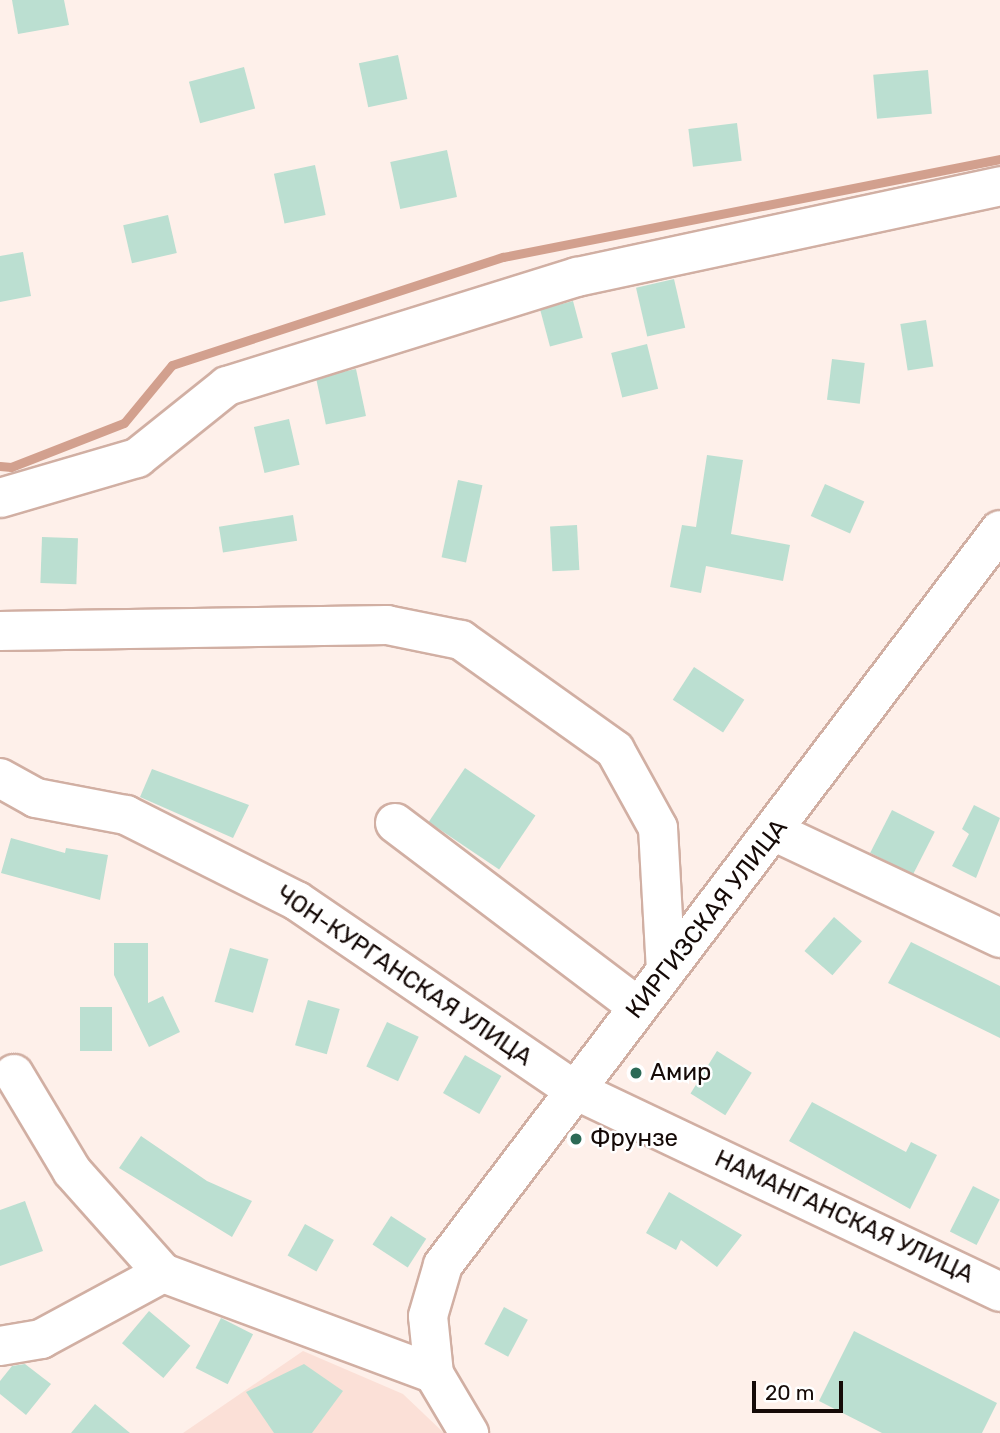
<!DOCTYPE html>
<html>
<head>
<meta charset="utf-8">
<style>
	body { margin:0 }
	#map { position:relative; width:1000px; height:1433px; overflow:hidden; background:#fef0ea; font-family:Rubik,sans-serif }
	div>[style] { position:absolute }
	[style*='--x'] { left:calc(var(--x)*1px); top:calc(var(--y)*1px); width:calc(var(--w)*1px); rotate:calc(var(--a)*1deg) }
	.built>* { inset:0; background:#fbe0d7 }
	.stream>* { height:9px; margin:-4.5px; padding:0 4.5px; transform-origin:4.5px; border-radius:4.5px; background:#d2a08e }
	.building>* { inset:0; background:#bbdfd1; transform-origin:0 0 }
	.roads { filter:drop-shadow(2px 0 #d1afa3) drop-shadow(-2px 0 #d1afa3) drop-shadow(0 2px #d1afa3) drop-shadow(0 -2px #d1afa3) }
	.minor>* { height:38px; margin:-19px; padding:0 19px; transform-origin:19px; border-radius:19px; background:#fff }
	.dots>* { width:19px; height:19px; translate:-50% -50%; box-sizing:border-box; border:4px solid #fff; border-radius:50% }
	span { translate:-50% -50%; white-space:nowrap; text-align:center; line-height:1.15; -webkit-text-stroke:5px #fff; paint-order:stroke }
	.street-label { font-size:24px; color:#150a07 }
	.poi-label { font-size:24px; color:#150a07 }
	.left { translate:0 -50%; text-align:left }
	.scale { position:absolute; left:752px; top:1381px; width:91px; height:32px; box-sizing:border-box; border:4px solid #150a07; border-top:0; padding-left:9px; font-size:21px; line-height:24px; white-space:nowrap; color:#150a07; -webkit-text-stroke:5px #fff; paint-order:stroke }
</style>
</head>
<body>
<div id="map">
	<div class="built">
		<i style="clip-path:polygon(303px 1351px,403px 1394px,444px 1433px,183px 1433px)"></i>
	</div>
	<div class="stream">
		<i style="--x:0;--y:466;--w:11;--a:5"></i>
		<i style="--x:11;--y:467;--w:121;--a:-21.3"></i>
		<i style="--x:124;--y:423;--w:75;--a:-50.4"></i>
		<i style="--x:172;--y:365;--w:348;--a:-18.1"></i>
		<i style="--x:503;--y:257;--w:507;--a:-11.15"></i>
	</div>
	<div class="building">
		<i style="clip-path:polygon(12px 0,64px 0,69px 25px,18px 34px)"></i>
		<i style="left:398px;top:55px;width:45px;height:40px;rotate:78deg"></i>
		<i style="left:244px;top:67px;width:43px;height:57px;rotate:75deg"></i>
		<i style="left:928px;top:70px;width:44px;height:55px;rotate:85deg"></i>
		<i style="left:737px;top:123px;width:38px;height:49px;rotate:83deg"></i>
		<i style="left:447px;top:150px;width:48px;height:58px;rotate:78deg"></i>
		<i style="left:315px;top:165px;width:51px;height:42px;rotate:78deg"></i>
		<i style="left:168px;top:215px;width:39px;height:46px;rotate:77deg"></i>
		<i style="clip-path:polygon(23px 252px,31px 296px,0 302px,0 256px)"></i>
		<i style="left:674px;top:279px;width:50px;height:39px;rotate:77deg"></i>
		<i style="left:573px;top:301px;width:38px;height:34px;rotate:75deg"></i>
		<i style="left:926px;top:320px;width:47px;height:26px;rotate:81deg"></i>
		<i style="left:647px;top:344px;width:46px;height:37px;rotate:76deg"></i>
		<i style="left:832px;top:359px;width:33px;height:41px;rotate:7deg"></i>
		<i style="left:356px;top:369px;width:48px;height:41px;rotate:78deg"></i>
		<i style="left:289px;top:419px;width:47px;height:36px;rotate:77deg"></i>
		<i style="clip-path:polygon(707px 455px,743px 460px,731px 534px,790px 545px,783px 581px,706px 566px,701px 593px,670px 587px,682px 525px,696px 527px)"></i>
		<i style="left:458px;top:480px;width:25px;height:79px;rotate:12deg"></i>
		<i style="left:825px;top:484px;width:43px;height:35px;rotate:24deg"></i>
		<i style="left:293px;top:515px;width:26px;height:75px;rotate:81deg"></i>
		<i style="left:577px;top:525px;width:45px;height:27px;rotate:87deg"></i>
		<i style="left:42px;top:537px;width:36px;height:46px;rotate:2deg"></i>
		<i style="left:694px;top:667px;width:60px;height:39px;rotate:33deg"></i>
		<i style="left:465px;top:768px;width:85px;height:65px;rotate:34deg"></i>
		<i style="clip-path:polygon(152px 769px,249px 805px,233px 838px,140px 797px)"></i>
		<i style="clip-path:polygon(974px 805px,1000px 818px,976px 878px,952px 866px,969px 834px,962px 829px)"></i>
		<i style="left:892px;top:810px;width:48px;height:48px;rotate:27deg"></i>
		<i style="clip-path:polygon(11px 838px,65px 853px,66px 848px,108px 855px,100px 900px,1px 873px)"></i>
		<i style="left:834px;top:917px;width:37px;height:45px;rotate:41deg"></i>
		<i style="clip-path:polygon(911px 942px,1000px 986px,1000px 1038px,888px 983px)"></i>
		<i style="clip-path:polygon(114px 943px,148px 943px,148px 1003px,163px 996px,180px 1032px,149px 1047px,114px 975px)"></i>
		<i style="left:230px;top:948px;width:40px;height:56px;rotate:16deg"></i>
		<i style="left:308px;top:1000px;width:33px;height:47px;rotate:16deg"></i>
		<i style="left:80px;top:1007px;width:32px;height:44px"></i>
		<i style="left:387px;top:1022px;width:35px;height:49px;rotate:25deg"></i>
		<i style="left:717px;top:1051px;width:41px;height:50px;rotate:32deg"></i>
		<i style="left:465px;top:1055px;width:42px;height:44px;rotate:30deg"></i>
		<i style="clip-path:polygon(812px 1102px,906px 1152px,911px 1142px,937px 1155px,910px 1209px,789px 1141px)"></i>
		<i style="clip-path:polygon(141px 1136px,207px 1181px,252px 1201px,232px 1237px,119px 1168px)"></i>
		<i style="left:973px;top:1186px;width:30px;height:51px;rotate:27deg"></i>
		<i style="clip-path:polygon(669px 1192px,742px 1235px,717px 1267px,681px 1240px,676px 1250px,646px 1233px)"></i>
		<i style="clip-path:polygon(25px 1201px,43px 1251px,0 1266px,0 1210px)"></i>
		<i style="left:391px;top:1216px;width:42px;height:34px;rotate:33deg"></i>
		<i style="left:305px;top:1224px;width:33px;height:36px;rotate:29deg"></i>
		<i style="left:504px;top:1307px;width:27px;height:42px;rotate:28deg"></i>
		<i style="left:149px;top:1311px;width:54px;height:42px;rotate:40deg"></i>
		<i style="left:221px;top:1318px;width:36px;height:56px;rotate:27deg"></i>
		<i style="clip-path:polygon(854px 1331px,997px 1403px,982px 1433px,882px 1433px,819px 1401px)"></i>
		<i style="clip-path:polygon(25px 1364px,51px 1384px,26px 1415px,0 1394px,0 1381px,12px 1366px)"></i>
		<i style="clip-path:polygon(304px 1364px,343px 1391px,312px 1433px,274px 1433px,246px 1392px)"></i>
		<i style="clip-path:polygon(95px 1404px,130px 1433px,71px 1433px)"></i>
	</div>
	<div class="roads">
		<div class="minor">
			<i style="--x:0;--y:498;--w:143;--a:-16.3"></i>
			<i style="--x:137;--y:458;--w:115;--a:-38.7"></i>
			<i style="--x:227;--y:386;--w:367;--a:-17.3"></i>
			<i style="--x:577;--y:277;--w:433;--a:-12.1"></i>
			<i style="--x:0;--y:631;--w:387;--a:-0.9"></i>
			<i style="--x:387;--y:625;--w:76;--a:11.5"></i>
			<i style="--x:461;--y:640;--w:189;--a:35.5"></i>
			<i style="--x:615;--y:750;--w:89;--a:61.1"></i>
			<i style="--x:658;--y:828;--w:143;--a:86.8"></i>
			<i style="--x:0;--y:778;--w:41;--a:29.1"></i>
			<i style="--x:36;--y:798;--w:92;--a:10.7"></i>
			<i style="--x:126;--y:815;--w:191;--a:26.7"></i>
			<i style="--x:297;--y:901;--w:334;--a:34.3"></i>
			<i style="--x:573;--y:1089;--w:473;--a:25.4"></i>
			<i style="--x:395;--y:823;--w:305;--a:37.1"></i>
			<i style="--x:775;--y:832;--w:249;--a:25.2"></i>
			<i style="--x:14;--y:1074;--w:113;--a:59.1"></i>
			<i style="--x:72;--y:1171;--w:137;--a:48.3"></i>
			<i style="--x:0;--y:1346;--w:42;--a:-9.7"></i>
			<i style="--x:41;--y:1339;--w:139;--a:-28.4"></i>
			<i style="--x:163;--y:1273;--w:289;--a:20.4"></i>
			<i style="--x:434;--y:1374;--w:69;--a:59.3"></i>
			<i style="--x:434;--y:1374;--w:58;--a:-95.9"></i>
			<i style="--x:428;--y:1316;--w:53;--a:-73.6"></i>
			<i style="--x:443;--y:1265;--w:922;--a:-52.84"></i>
		</div>
	</div>
	<div class="dots">
		<i style="left:636px;top:1073px;background:#2c6a56"></i>
		<i style="left:576px;top:1139px;background:#2c6a56"></i>
	</div>
	<div class="street-label">
		<span style="left:707px;top:919px;rotate:-52deg">КИРГИЗСКАЯ УЛИЦА</span>
		<span style="left:404px;top:976px;rotate:34deg">ЧОН-КУРГАНСКАЯ УЛИЦА</span>
		<span style="left:844px;top:1217px;rotate:25deg">НАМАНГАНСКАЯ УЛИЦА</span>
	</div>
	<div class="poi-label">
		<span class="left" style="left:650px;top:1073px">Амир</span>
		<span class="left" style="left:590px;top:1139px">Фрунзе</span>
	</div>
	<div class="scale">20 m</div>
</div>
</body>
</html>
